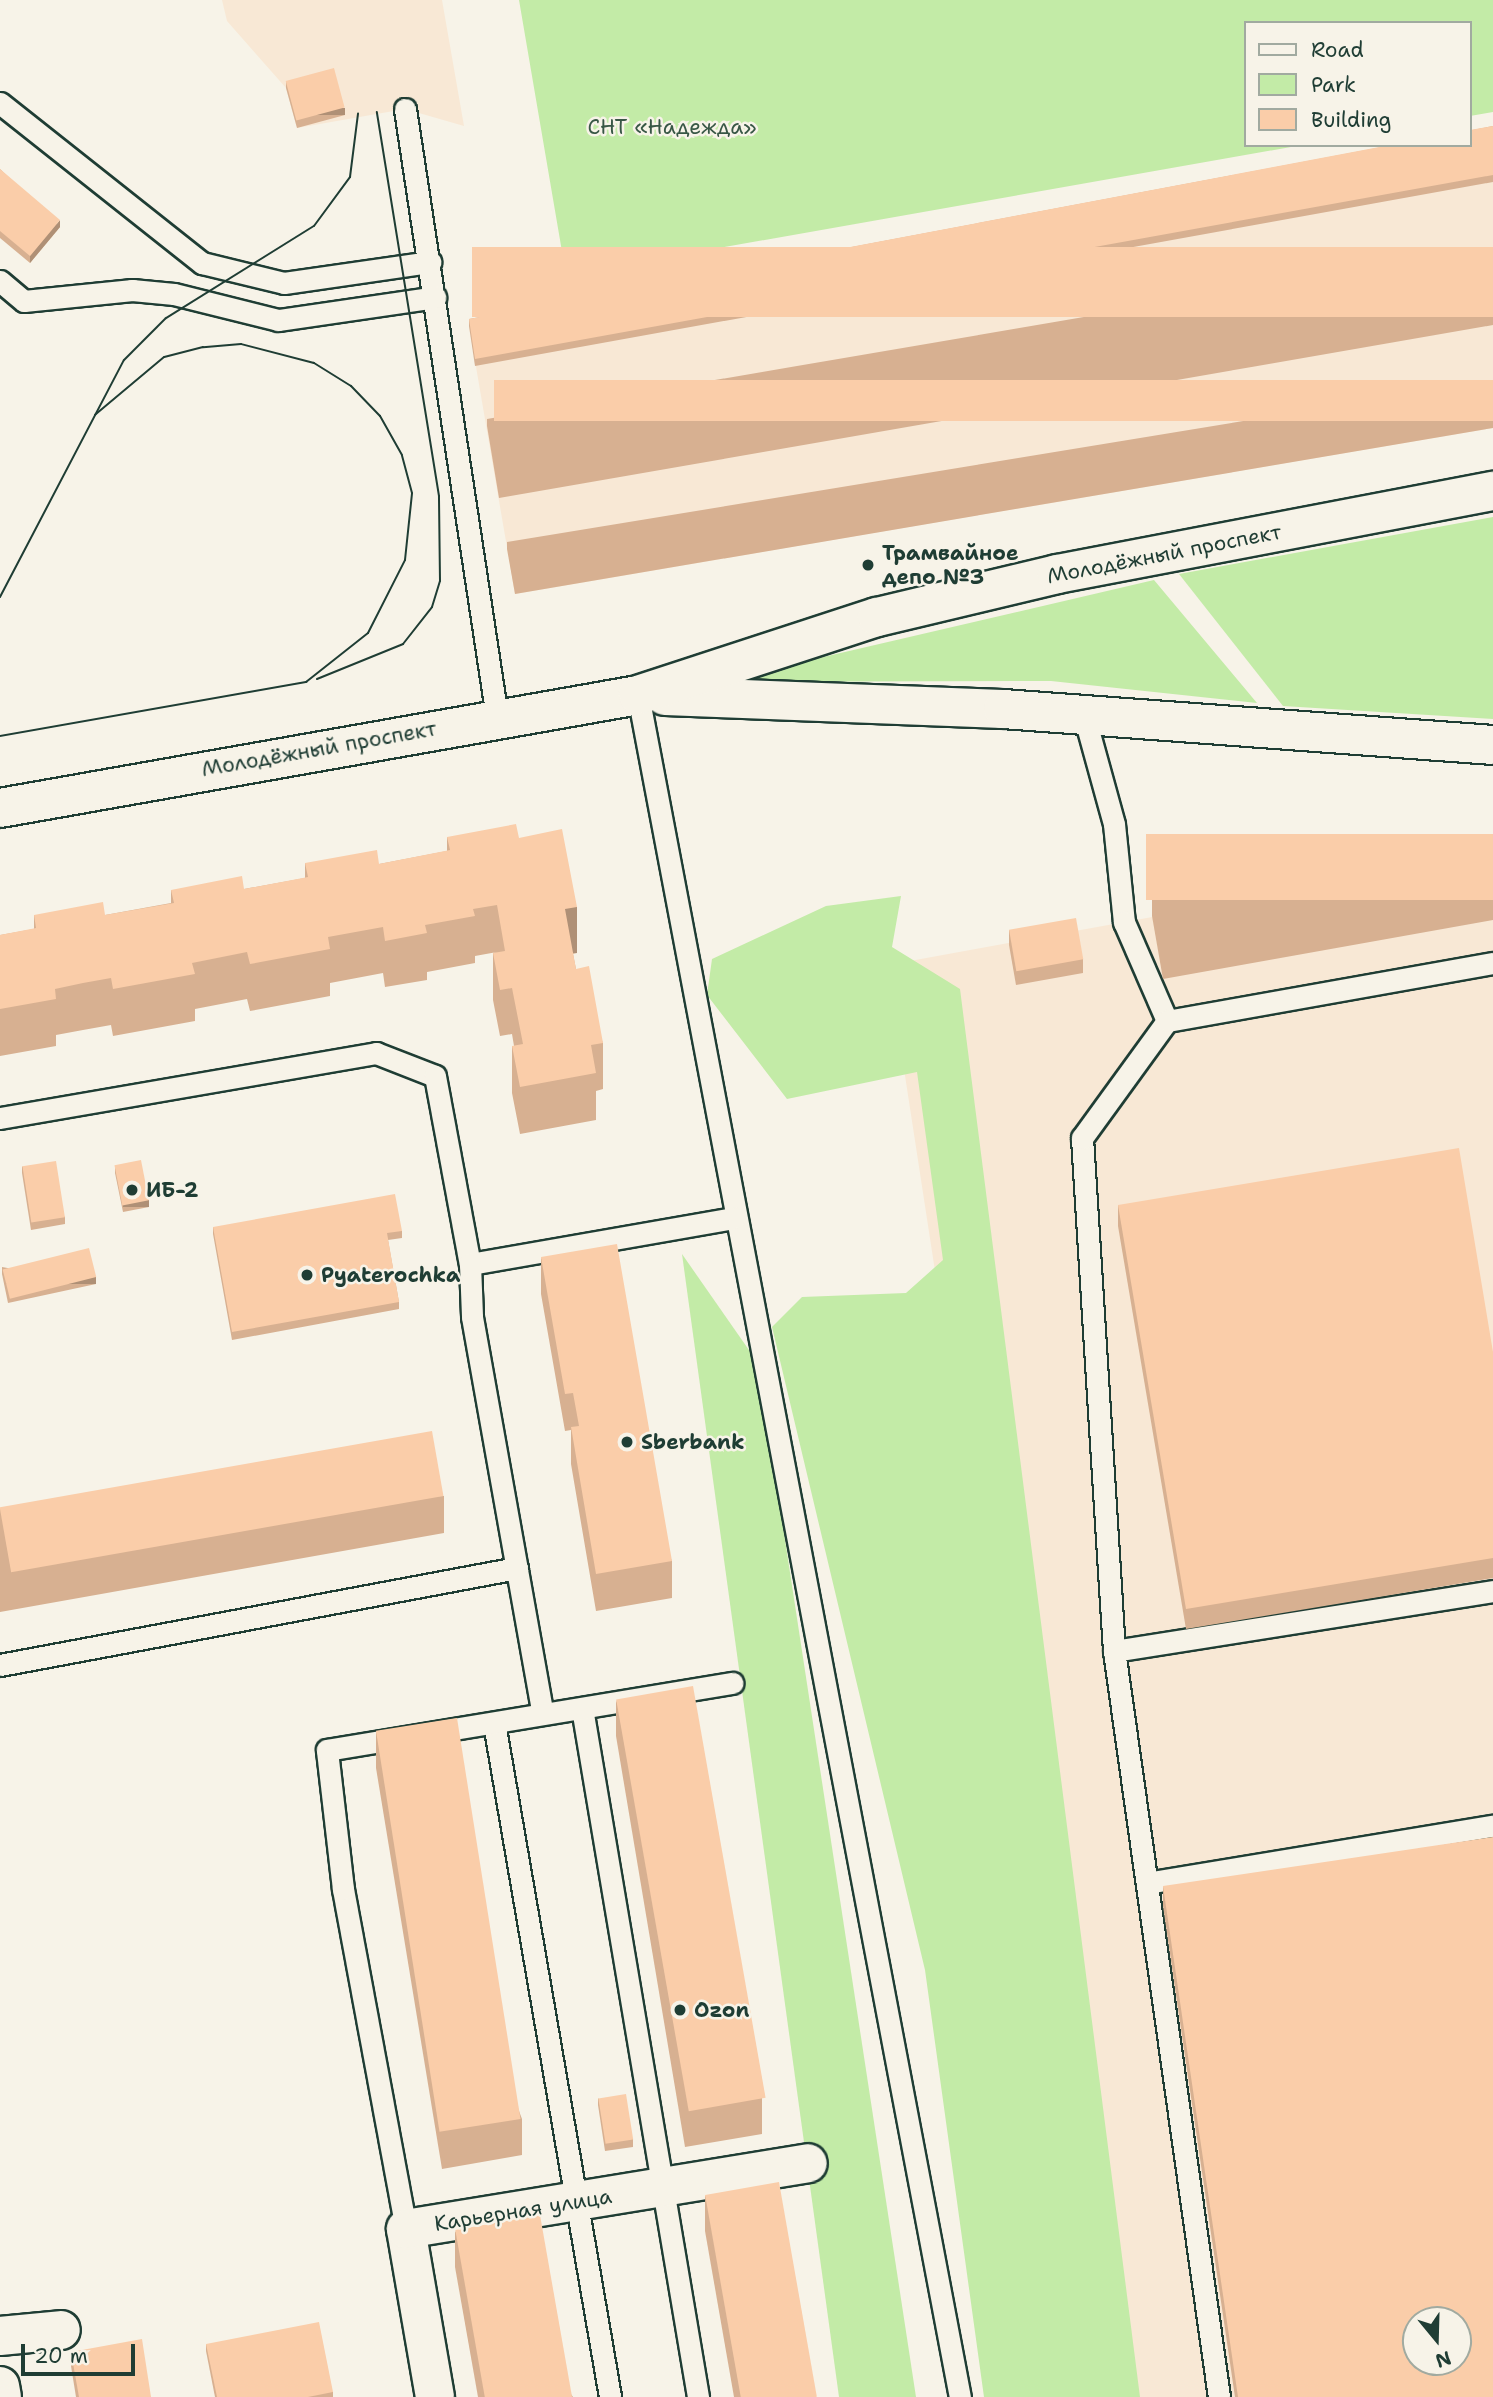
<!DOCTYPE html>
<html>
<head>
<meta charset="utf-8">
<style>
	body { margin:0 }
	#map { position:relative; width:1493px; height:2397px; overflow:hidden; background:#f7f3e8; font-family:"Shantell Sans",sans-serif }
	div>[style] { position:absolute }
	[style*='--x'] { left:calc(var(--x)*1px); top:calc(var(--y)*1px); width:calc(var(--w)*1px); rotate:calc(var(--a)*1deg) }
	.built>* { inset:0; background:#f8e8d5 }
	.green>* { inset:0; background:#c3eba7 }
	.roads { filter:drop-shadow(2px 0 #1f3d34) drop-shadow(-2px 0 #1f3d34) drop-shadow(0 2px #1f3d34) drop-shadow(0 -2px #1f3d34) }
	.service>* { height:21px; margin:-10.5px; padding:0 10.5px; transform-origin:10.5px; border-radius:10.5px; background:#f7f3e8 }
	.minor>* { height:38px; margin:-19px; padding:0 19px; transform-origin:19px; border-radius:19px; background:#f7f3e8 }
	.primary>* { height:38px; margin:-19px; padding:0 19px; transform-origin:19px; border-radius:19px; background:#f7f3e8 }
	.tram>* { height:2px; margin:-1px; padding:0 1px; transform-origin:1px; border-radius:1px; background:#1f3d34 }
	.wall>* { inset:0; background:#d7b091 }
	.shaded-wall>* { inset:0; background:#af9076; transform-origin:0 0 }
	.building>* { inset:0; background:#facda9; transform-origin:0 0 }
	.dots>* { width:19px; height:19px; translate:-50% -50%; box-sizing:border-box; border:4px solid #f7f3e8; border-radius:50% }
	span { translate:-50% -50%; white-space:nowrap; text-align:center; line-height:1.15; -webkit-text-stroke:5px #f7f3e8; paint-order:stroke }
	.park-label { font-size:21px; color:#385745 }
	.poi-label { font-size:21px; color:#1f3d34; font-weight:700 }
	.left { translate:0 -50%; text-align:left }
	.street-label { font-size:21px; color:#1f3d34 }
	.legend { position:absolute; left:1244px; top:21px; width:228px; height:126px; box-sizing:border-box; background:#f7f3e8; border:2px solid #a1aaa0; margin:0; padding:9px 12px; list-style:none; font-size:21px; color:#1f3d34 }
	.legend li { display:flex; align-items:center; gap:14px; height:35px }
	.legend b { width:35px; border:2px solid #a1aaa0 }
	.north { position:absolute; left:1402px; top:2306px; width:70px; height:70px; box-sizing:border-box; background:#f7f3e8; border:2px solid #a1aaa0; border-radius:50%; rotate:161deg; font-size:19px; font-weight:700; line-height:28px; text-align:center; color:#1f3d34 }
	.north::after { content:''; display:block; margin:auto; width:24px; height:32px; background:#1f3d34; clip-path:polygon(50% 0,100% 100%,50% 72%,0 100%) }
	.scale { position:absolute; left:21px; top:2344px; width:114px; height:32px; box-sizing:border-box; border:4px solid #1f3d34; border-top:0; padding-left:9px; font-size:21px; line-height:24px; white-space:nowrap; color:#1f3d34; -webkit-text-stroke:5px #f7f3e8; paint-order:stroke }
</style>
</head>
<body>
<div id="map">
	<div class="built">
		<i style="clip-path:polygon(222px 0,442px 0,464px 126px,405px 109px,297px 128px,286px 88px,227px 21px)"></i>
		<i style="clip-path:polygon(1493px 133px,1493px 428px,515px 594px,469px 326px,1428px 145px,1470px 145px)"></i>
		<i style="clip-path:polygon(evenodd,1493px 855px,1493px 2397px,1108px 2397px,888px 965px,1493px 855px,1416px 2320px,1458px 2320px,1458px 2362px,1416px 2362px,1416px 2320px)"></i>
	</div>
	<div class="green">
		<i style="clip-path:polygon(519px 0,1493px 0,1493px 112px,1470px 116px,1470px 23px,1246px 23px,1246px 145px,1302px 145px,566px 275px)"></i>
		<i style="clip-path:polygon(1493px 517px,1493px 719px,1283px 706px,1179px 574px)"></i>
		<i style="clip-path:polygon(1154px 580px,1257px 703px,1051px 681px,716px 682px)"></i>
		<i style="clip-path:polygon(901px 896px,892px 947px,960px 989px,1140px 2397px,984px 2397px,925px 1970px,772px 1327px,802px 1297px,906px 1293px,943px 1260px,917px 1072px,787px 1099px,707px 995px,712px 959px,826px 906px)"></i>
		<i style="clip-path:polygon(682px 1254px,758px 1363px,916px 2397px,839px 2397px)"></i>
	</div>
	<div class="roads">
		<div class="service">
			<i style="--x:0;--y:103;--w:258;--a:38.4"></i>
			<i style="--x:202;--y:263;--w:84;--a:13.7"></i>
			<i style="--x:284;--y:283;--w:148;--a:-8.2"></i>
			<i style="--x:405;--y:109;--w:615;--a:81.4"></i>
			<i style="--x:0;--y:281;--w:31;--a:40"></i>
			<i style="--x:24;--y:301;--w:109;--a:-5.8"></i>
			<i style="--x:132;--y:290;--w:42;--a:5.4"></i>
			<i style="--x:174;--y:294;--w:107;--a:14"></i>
			<i style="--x:278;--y:320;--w:159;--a:-8.3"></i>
			<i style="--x:638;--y:695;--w:1732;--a:79.29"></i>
			<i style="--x:1084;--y:715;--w:113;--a:74.6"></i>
			<i style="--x:1114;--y:824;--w:99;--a:84.2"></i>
			<i style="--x:1124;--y:922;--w:108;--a:66.5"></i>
			<i style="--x:0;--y:1118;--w:382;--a:-9.8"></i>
			<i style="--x:376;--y:1053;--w:63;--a:21.3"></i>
			<i style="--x:435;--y:1076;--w:191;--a:79.5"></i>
			<i style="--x:470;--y:1264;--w:268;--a:-9.9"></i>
			<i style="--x:470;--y:1264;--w:53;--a:87.8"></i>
			<i style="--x:472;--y:1317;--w:403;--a:79.9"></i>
			<i style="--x:1114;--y:1651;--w:384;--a:-9"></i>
			<i style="--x:0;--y:1665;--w:526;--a:-10.63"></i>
			<i style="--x:582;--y:1708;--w:699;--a:80.44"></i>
			<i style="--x:494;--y:1723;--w:684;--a:80.23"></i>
			<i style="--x:1147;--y:1883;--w:351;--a:-9.4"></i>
			<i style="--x:406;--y:2229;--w:346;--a:-100.5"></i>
			<i style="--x:343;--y:1889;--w:140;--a:-96.6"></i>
			<i style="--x:327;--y:1750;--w:411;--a:-9.4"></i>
			<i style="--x:1219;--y:2397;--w:753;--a:-98.01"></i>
			<i style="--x:1114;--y:1651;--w:514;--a:-93.57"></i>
			<i style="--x:1082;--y:1138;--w:145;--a:-54"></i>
			<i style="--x:1167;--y:1021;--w:331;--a:-10.1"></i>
		</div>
		<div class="minor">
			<i style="--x:0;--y:2336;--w:61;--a:-5.6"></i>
			<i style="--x:0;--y:2386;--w:11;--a:80"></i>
			<i style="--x:435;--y:2397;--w:170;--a:-99.8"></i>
			<i style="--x:406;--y:2229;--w:407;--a:-9.3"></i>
		</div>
		<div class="primary">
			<i style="--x:665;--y:696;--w:338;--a:2.2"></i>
			<i style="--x:1003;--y:709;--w:491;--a:4.2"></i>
			<i style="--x:0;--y:808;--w:648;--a:-10.04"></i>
			<i style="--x:638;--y:695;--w:251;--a:-18.1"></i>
			<i style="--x:877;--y:617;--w:185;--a:-13.4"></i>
			<i style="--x:1057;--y:574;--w:444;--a:-10.8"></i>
		</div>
	</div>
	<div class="tram">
		<i style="--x:0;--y:597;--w:267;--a:-62.4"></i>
		<i style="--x:124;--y:360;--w:59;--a:-45"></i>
		<i style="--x:166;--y:318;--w:174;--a:-31.9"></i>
		<i style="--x:314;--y:226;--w:61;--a:-53.7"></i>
		<i style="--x:350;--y:177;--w:64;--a:-82.8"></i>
		<i style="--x:317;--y:679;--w:93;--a:-22.1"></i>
		<i style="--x:403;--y:644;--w:47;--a:-51.9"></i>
		<i style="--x:432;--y:607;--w:27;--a:-73"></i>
		<i style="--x:440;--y:581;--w:85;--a:-90.7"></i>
		<i style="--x:439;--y:496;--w:389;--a:-99.2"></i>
		<i style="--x:0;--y:736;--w:311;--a:-10"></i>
		<i style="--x:306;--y:682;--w:79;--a:-38.3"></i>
		<i style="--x:368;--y:633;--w:82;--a:-63.1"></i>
		<i style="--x:405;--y:560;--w:67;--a:-84"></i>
		<i style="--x:412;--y:493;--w:39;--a:-105"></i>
		<i style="--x:402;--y:455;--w:45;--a:-119.4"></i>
		<i style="--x:380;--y:416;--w:42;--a:-134"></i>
		<i style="--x:351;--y:386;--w:44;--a:-148.1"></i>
		<i style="--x:314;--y:363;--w:75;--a:-165.4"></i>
		<i style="--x:241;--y:344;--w:38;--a:175"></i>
		<i style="--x:203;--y:347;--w:40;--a:165.6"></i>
		<i style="--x:164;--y:357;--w:90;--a:140"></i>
	</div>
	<div class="wall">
		<i style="clip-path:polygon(286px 81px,345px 115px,297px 128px,286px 88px)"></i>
		<i style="clip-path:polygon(1493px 126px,1493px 182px,475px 366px,469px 326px,469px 319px)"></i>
		<i style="clip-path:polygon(0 169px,60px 227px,30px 263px,0 238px)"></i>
		<i style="clip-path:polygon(1493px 247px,1493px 325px,499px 498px,487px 426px,487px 419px)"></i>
		<i style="clip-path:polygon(1493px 380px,1493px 428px,515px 594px,507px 549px,507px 542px)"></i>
		<i style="clip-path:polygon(1493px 834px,1493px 920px,1163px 979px,1152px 916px,1152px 896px)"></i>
		<i style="clip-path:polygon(447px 837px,519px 838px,577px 953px,573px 954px,576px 969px,603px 1043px,603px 1089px,596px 1091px,596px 1120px,520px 1134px,512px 1093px,512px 1046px,514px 1046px,512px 1034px,500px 1036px,493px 1000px,493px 953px,497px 952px,475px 956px,475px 963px,427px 972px,427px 980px,385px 987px,383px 973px,330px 983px,330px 996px,250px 1011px,247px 999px,195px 1009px,195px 1021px,113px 1036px,111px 1025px,83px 1030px,56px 1035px,56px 1046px,0 1056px,0 935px,34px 929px,34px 915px,105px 915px,171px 903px,171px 890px,244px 889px,305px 878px,305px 863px,379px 864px,447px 851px)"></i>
		<i style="clip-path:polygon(1009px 930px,1083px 959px,1083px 973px,1016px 985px,1009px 945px)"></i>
		<i style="clip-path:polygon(22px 1166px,65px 1217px,65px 1224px,31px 1230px,22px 1173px)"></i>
		<i style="clip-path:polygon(115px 1166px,149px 1207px,123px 1212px,115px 1173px)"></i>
		<i style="clip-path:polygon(1118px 1205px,1493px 1352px,1493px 1578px,1186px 1629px,1118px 1226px)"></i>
		<i style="clip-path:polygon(213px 1227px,402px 1231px,402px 1238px,388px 1240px,399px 1302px,399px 1309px,232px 1340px,213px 1234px)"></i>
		<i style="clip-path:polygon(541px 1257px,672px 1561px,672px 1598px,596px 1611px,571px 1464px,571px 1430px,565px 1431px,541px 1294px)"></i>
		<i style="clip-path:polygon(2px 1267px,96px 1284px,8px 1303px,2px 1274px)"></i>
		<i style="clip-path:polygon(444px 1496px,444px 1533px,0 1612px,0 1508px)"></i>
		<i style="clip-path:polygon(616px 1700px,762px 2098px,762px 2134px,685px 2147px,616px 1736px)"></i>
		<i style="clip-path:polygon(376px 1731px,522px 2119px,522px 2155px,442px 2169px,376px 1768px)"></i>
		<i style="clip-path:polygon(1163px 1886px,1493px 2397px,1235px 2397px,1163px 1906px)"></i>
		<i style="clip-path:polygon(598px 2098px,633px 2139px,633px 2147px,605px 2151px,598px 2105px)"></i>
		<i style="clip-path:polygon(705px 2195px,816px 2397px,734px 2397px,705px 2231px)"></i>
		<i style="clip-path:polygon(455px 2231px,573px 2397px,478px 2397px,455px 2267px)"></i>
		<i style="clip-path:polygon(206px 2344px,333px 2392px,333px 2397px,215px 2397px,206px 2351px)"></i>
		<i style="clip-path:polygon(71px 2352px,151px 2397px,76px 2397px,71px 2366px)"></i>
	</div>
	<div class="shaded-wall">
		<i style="left:345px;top:108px;width:7px;height:50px;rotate:90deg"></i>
		<i style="clip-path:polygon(60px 220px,60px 227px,30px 263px,30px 256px)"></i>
		<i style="left:577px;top:907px;width:46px;height:12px;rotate:90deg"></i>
		<i style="left:149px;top:1200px;width:7px;height:26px;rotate:90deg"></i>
		<i style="left:96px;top:1277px;width:7px;height:90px;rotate:90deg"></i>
	</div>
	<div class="building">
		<i style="left:334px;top:68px;width:41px;height:50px;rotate:75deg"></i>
		<i style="clip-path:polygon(1493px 126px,1493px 175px,475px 359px,469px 319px,1390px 145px,1470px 145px,1470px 130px)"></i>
		<i style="clip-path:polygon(0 169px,60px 220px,30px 256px,0 231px)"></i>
		<i style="left:1493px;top:247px;width:70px;height:1021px;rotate:90deg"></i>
		<i style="left:1493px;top:380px;width:41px;height:999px;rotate:90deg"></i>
		<i style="clip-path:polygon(516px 824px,519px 838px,562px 829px,577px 907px,565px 909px,576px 969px,589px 966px,603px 1043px,591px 1045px,596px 1073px,520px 1087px,512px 1046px,523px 1044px,512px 988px,500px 990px,493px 953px,505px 951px,497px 905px,473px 909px,475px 916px,425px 925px,427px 933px,385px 941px,383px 927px,328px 937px,330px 949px,250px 964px,247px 952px,192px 963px,195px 974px,113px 989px,111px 978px,83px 983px,55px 989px,56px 999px,0 1009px,0 935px,36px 928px,34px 915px,103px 902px,105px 915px,174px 903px,171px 890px,242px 876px,244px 889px,308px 877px,305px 863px,377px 850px,379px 864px,450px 850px,447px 837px)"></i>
		<i style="left:1493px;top:834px;width:66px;height:347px;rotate:90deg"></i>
		<i style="left:1076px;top:918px;width:42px;height:68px;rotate:80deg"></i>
		<i style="clip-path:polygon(1459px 1148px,1493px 1352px,1493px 1558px,1186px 1609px,1118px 1205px)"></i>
		<i style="left:141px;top:1160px;width:41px;height:27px;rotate:79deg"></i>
		<i style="left:56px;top:1161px;width:57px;height:34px;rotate:81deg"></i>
		<i style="clip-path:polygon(395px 1194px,402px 1231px,387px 1233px,399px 1302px,232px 1332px,213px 1227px)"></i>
		<i style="clip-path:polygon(617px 1244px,672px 1561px,596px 1574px,571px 1427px,579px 1426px,573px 1393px,565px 1394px,541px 1257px)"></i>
		<i style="left:89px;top:1248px;width:30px;height:89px;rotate:76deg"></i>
		<i style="left:432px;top:1431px;width:66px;height:439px;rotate:80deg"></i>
		<i style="left:693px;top:1686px;width:418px;height:78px;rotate:80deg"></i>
		<i style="left:457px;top:1718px;width:406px;height:82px;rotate:81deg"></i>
		<i style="clip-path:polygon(evenodd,1493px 1837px,1493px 2397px,1238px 2397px,1163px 1886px,1493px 1837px,1416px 2320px,1458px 2320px,1458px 2362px,1416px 2362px,1416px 2320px)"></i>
		<i style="left:626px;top:2094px;width:46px;height:28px;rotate:81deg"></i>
		<i style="left:779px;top:2182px;width:218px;height:75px;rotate:80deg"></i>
		<i style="left:540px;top:2215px;width:185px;height:86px;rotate:80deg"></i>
		<i style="clip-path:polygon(319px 2322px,333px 2392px,308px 2397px,217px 2397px,206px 2344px)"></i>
		<i style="clip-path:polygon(142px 2339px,151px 2397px,79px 2397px,71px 2352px)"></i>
	</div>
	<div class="dots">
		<i style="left:868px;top:565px;background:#1f3d34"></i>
		<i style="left:132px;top:1190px;background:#1f3d34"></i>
		<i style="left:307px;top:1275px;background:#1f3d34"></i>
		<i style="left:627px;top:1442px;background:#1f3d34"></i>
		<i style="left:680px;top:2010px;background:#1f3d34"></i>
	</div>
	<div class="park-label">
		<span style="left:672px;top:127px">СНТ «Надежда»</span>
	</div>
	<div class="poi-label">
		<span class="left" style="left:882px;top:565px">Трамвайное<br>депо №3</span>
		<span class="left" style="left:146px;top:1190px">ИБ-2</span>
		<span class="left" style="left:321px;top:1275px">Pyaterochka</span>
		<span class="left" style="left:641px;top:1442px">Sberbank</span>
		<span class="left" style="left:694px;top:2010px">Ozon</span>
	</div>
	<div class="street-label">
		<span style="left:1164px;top:554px;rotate:-11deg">Молодёжный проспект</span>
		<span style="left:319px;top:749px;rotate:-10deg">Молодёжный проспект</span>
		<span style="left:523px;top:2210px;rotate:-9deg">Карьерная улица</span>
	</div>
	<ul class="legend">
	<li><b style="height:9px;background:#f7f3e8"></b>Road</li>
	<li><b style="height:19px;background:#c3eba7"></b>Park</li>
	<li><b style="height:19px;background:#facda9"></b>Building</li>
	</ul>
	<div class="north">N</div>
	<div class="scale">20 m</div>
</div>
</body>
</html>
